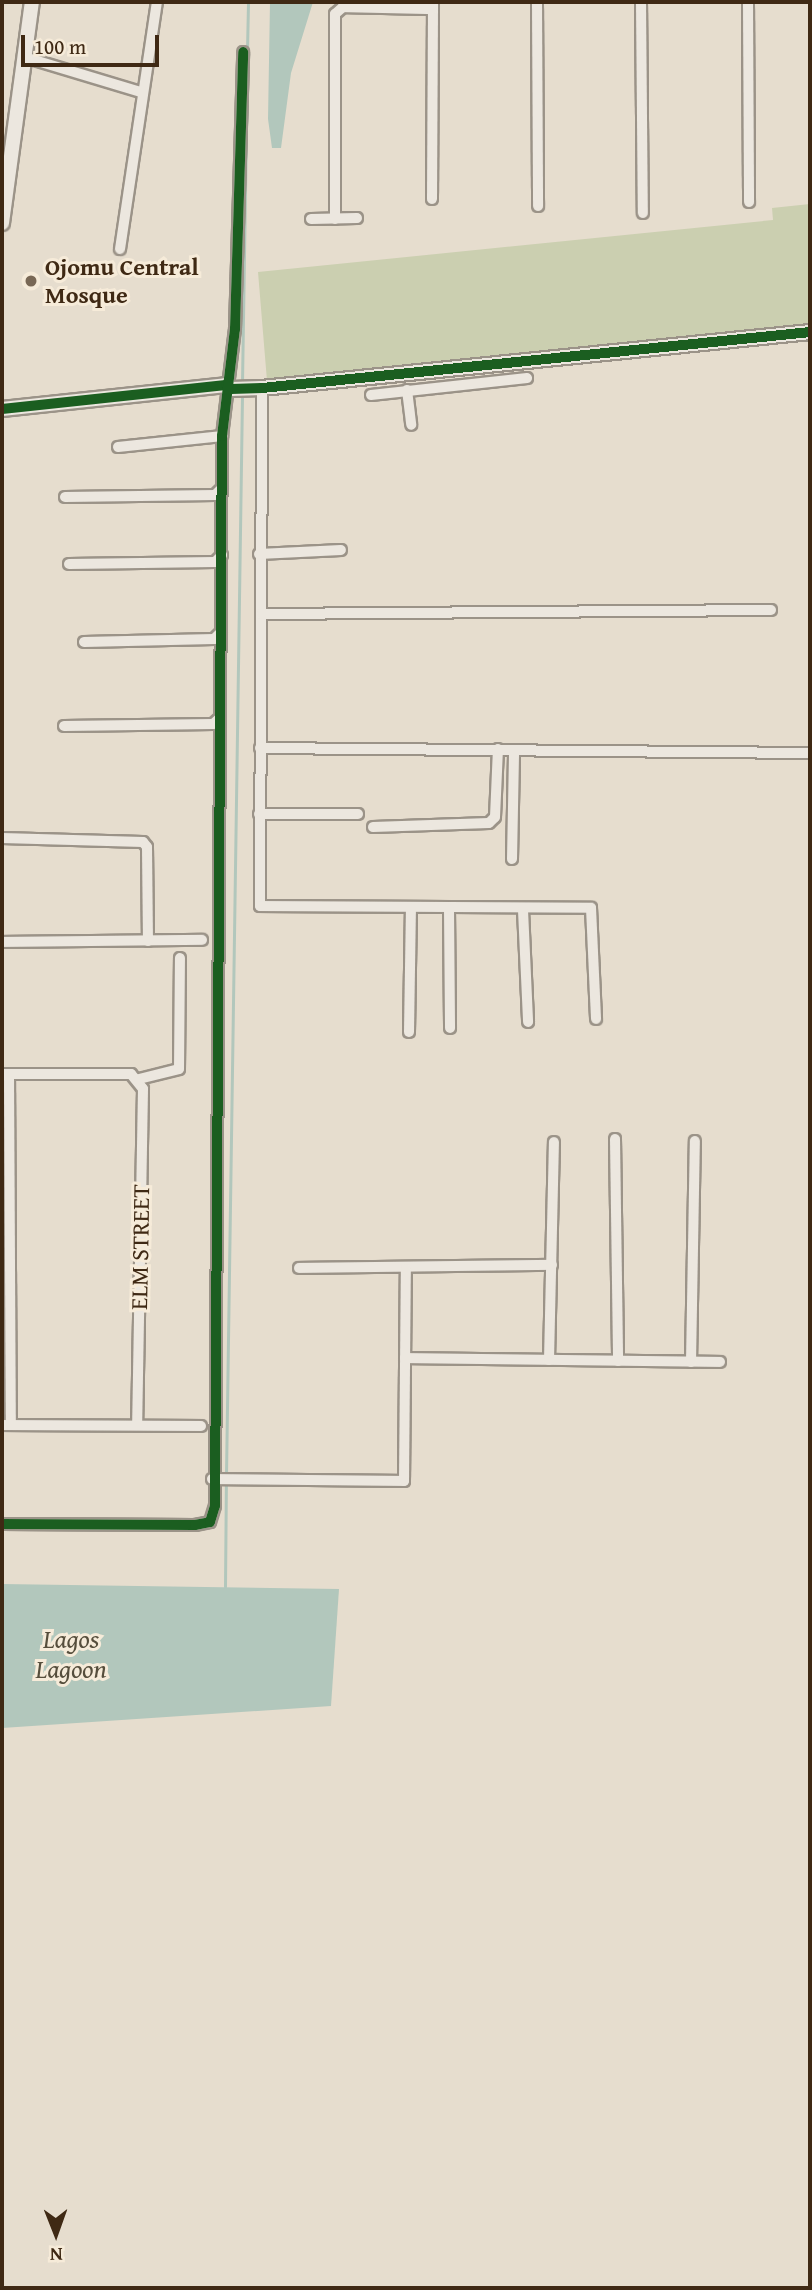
<!DOCTYPE html>
<html>
<head>
<meta charset="utf-8">
<style>
	body { margin:0 }
	#map { position:relative; width:812px; height:2290px; overflow:hidden; background:#e6ddce; font-family:"Gentium Book Plus",serif }
	div>[style] { position:absolute }
	[style*='--x'] { left:calc(var(--x)*1px); top:calc(var(--y)*1px); width:calc(var(--w)*1px); rotate:calc(var(--a)*1deg) }
	.green>* { inset:0; background:#cbcfb0 }
	.water>* { inset:0; background:#b2c7bc }
	.stream>* { height:2.5px; margin:-1.25px; padding:0 1.25px; transform-origin:1.25px; border-radius:1.25px; background:#b2c7bc }
	.roads { filter:drop-shadow(2px 0 #9b9388) drop-shadow(-2px 0 #9b9388) drop-shadow(0 2px #9b9388) drop-shadow(0 -2px #9b9388) }
	.street>* { height:10px; margin:-5px; padding:0 5px; transform-origin:5px; border-radius:5px; background:#ece7df }
	.secondary>* { height:14px; margin:-7px; padding:0 7px; transform-origin:7px; border-radius:7px; background:#ece7df }
	.cycleway>* { height:10px; margin:-5px; padding:0 5px; transform-origin:5px; border-radius:5px; background:#1b5e20 }
	.dots>* { width:19px; height:19px; translate:-50% -50%; box-sizing:border-box; border:4px solid #f6ebd9; border-radius:50% }
	span { translate:-50% -50%; white-space:nowrap; text-align:center; line-height:1.15; -webkit-text-stroke:6px #f6ebd9; paint-order:stroke }
	.poi-label { font-size:24px; color:#3f2914; font-weight:700 }
	.left { translate:0 -50%; text-align:left }
	.street-label { font-size:24px; color:#3f2914 }
	.water-label { font-size:26px; color:#564e3c; font-style:italic }
	.frame { position:absolute; inset:0; border:4px solid #3f2914; pointer-events:none }
	.north { position:absolute; left:21px; top:2199px; width:70px; height:70px; -webkit-text-stroke:5px #f6ebd9; paint-order:stroke; rotate:179deg; font-size:19px; font-weight:700; line-height:28px; text-align:center; color:#3f2914 }
	.north::after { content:''; display:block; margin:auto; width:24px; height:32px; background:#3f2914; clip-path:polygon(50% 0,100% 100%,50% 72%,0 100%) }
	.scale { position:absolute; left:21px; top:35px; width:138px; height:32px; box-sizing:border-box; border:4px solid #3f2914; border-top:0; padding-left:9px; font-size:21px; line-height:24px; white-space:nowrap; color:#3f2914; -webkit-text-stroke:5px #f6ebd9; paint-order:stroke }
</style>
</head>
<body>
<div id="map">
	<div class="green">
		<i style="clip-path:polygon(810px 204px,810px 331px,268px 393px,258px 272px,773px 220px,772px 208px)"></i>
	</div>
	<div class="water">
		<i style="clip-path:polygon(270px 2px,313px 2px,291px 73px,281px 148px,272px 148px,268px 119px)"></i>
		<i style="clip-path:polygon(2px 1584px,339px 1589px,331px 1706px,2px 1728px)"></i>
	</div>
	<div class="stream">
		<i style="--x:247;--y:51;--w:49;--a:-88.8"></i>
		<i style="--x:242;--y:383;--w:304;--a:-89.1"></i>
		<i style="--x:226;--y:1475;--w:1081;--a:-89.15"></i>
		<i style="--x:225;--y:1587;--w:105;--a:-89.5"></i>
	</div>
	<div class="roads">
		<div class="street">
			<i style="--x:537;--y:2;--w:204;--a:89.7"></i>
			<i style="--x:641;--y:2;--w:211;--a:89.5"></i>
			<i style="--x:748;--y:2;--w:200;--a:89.7"></i>
			<i style="--x:24;--y:57;--w:122;--a:16.7"></i>
			<i style="--x:432;--y:199;--w:197;--a:-89.7"></i>
			<i style="--x:311;--y:219;--w:46;--a:-1.2"></i>
			<i style="--x:335;--y:219;--w:205;--a:-90"></i>
			<i style="--x:335;--y:14;--w:11;--a:-41"></i>
			<i style="--x:343;--y:7;--w:90;--a:1.3"></i>
			<i style="--x:120;--y:249;--w:250;--a:-81.5"></i>
			<i style="--x:262;--y:388;--w:518;--a:90.22"></i>
			<i style="--x:260;--y:906;--w:331;--a:0.3"></i>
			<i style="--x:591;--y:908;--w:111;--a:87.4"></i>
			<i style="--x:407;--y:390;--w:35;--a:83"></i>
			<i style="--x:371;--y:395;--w:157;--a:-6.2"></i>
			<i style="--x:118;--y:447;--w:105;--a:-6"></i>
			<i style="--x:65;--y:497;--w:150;--a:-0.8"></i>
			<i style="--x:215;--y:495;--w:10;--a:-45"></i>
			<i style="--x:259;--y:554;--w:82;--a:-2.8"></i>
			<i style="--x:69;--y:564;--w:146;--a:-0.8"></i>
			<i style="--x:215;--y:562;--w:10;--a:-45"></i>
			<i style="--x:262;--y:614;--w:509;--a:-0.45"></i>
			<i style="--x:84;--y:642;--w:130;--a:-1.3"></i>
			<i style="--x:214;--y:639;--w:10;--a:-45"></i>
			<i style="--x:64;--y:726;--w:149;--a:-0.8"></i>
			<i style="--x:213;--y:724;--w:9;--a:-41"></i>
			<i style="--x:260;--y:748;--w:550;--a:0.52"></i>
			<i style="--x:259;--y:814;--w:99;--a:0"></i>
			<i style="--x:373;--y:827;--w:116;--a:-2"></i>
			<i style="--x:489;--y:823;--w:8;--a:-45"></i>
			<i style="--x:495;--y:817;--w:68;--a:-87.5"></i>
			<i style="--x:2;--y:838;--w:141;--a:1.6"></i>
			<i style="--x:143;--y:842;--w:6;--a:51"></i>
			<i style="--x:147;--y:847;--w:94;--a:89.4"></i>
			<i style="--x:512;--y:859;--w:109;--a:-88.9"></i>
			<i style="--x:449;--y:909;--w:119;--a:89.5"></i>
			<i style="--x:523;--y:910;--w:112;--a:87.4"></i>
			<i style="--x:2;--y:942;--w:200;--a:-0.6"></i>
			<i style="--x:409;--y:1032;--w:124;--a:-89.1"></i>
			<i style="--x:2;--y:1074;--w:129;--a:0"></i>
			<i style="--x:131;--y:1074;--w:19;--a:51"></i>
			<i style="--x:143;--y:1089;--w:336;--a:91"></i>
			<i style="--x:9;--y:1074;--w:351;--a:89.7"></i>
			<i style="--x:139;--y:1079;--w:41;--a:-14"></i>
			<i style="--x:179;--y:1069;--w:111;--a:-89.5"></i>
			<i style="--x:615;--y:1139;--w:222;--a:89.2"></i>
			<i style="--x:299;--y:1268;--w:253;--a:-0.7"></i>
			<i style="--x:405;--y:1358;--w:315;--a:0.7"></i>
			<i style="--x:549;--y:1360;--w:218;--a:-88.7"></i>
			<i style="--x:691;--y:1362;--w:221;--a:-89"></i>
			<i style="--x:2;--y:1425;--w:199;--a:0.3"></i>
			<i style="--x:212;--y:1479;--w:192;--a:0.6"></i>
			<i style="--x:404;--y:1481;--w:212;--a:-89.5"></i>
			<i style="--x:2;--y:1524;--w:193;--a:0.3"></i>
			<i style="--x:195;--y:1525;--w:15;--a:-11"></i>
			<i style="--x:210;--y:1522;--w:17;--a:-73"></i>
			<i style="--x:215;--y:1506;--w:1070;--a:-89.63"></i>
			<i style="--x:222;--y:436;--w:108;--a:-83.1"></i>
			<i style="--x:235;--y:329;--w:277;--a:-88.3"></i>
		</div>
		<div class="secondary">
			<i style="--x:2;--y:223;--w:223;--a:-82.3"></i>
			<i style="--x:2;--y:409;--w:225;--a:-6.1"></i>
			<i style="--x:226;--y:385;--w:6;--a:39"></i>
			<i style="--x:231;--y:389;--w:31;--a:-2"></i>
			<i style="--x:262;--y:388;--w:551;--a:-5.83"></i>
		</div>
	</div>
	<div class="cycleway">
		<i style="--x:2;--y:409;--w:225;--a:-6.1"></i>
		<i style="--x:226;--y:385;--w:6;--a:39"></i>
		<i style="--x:231;--y:389;--w:31;--a:-2"></i>
		<i style="--x:262;--y:388;--w:551;--a:-5.83"></i>
		<i style="--x:2;--y:1524;--w:193;--a:0.3"></i>
		<i style="--x:195;--y:1525;--w:15;--a:-11"></i>
		<i style="--x:210;--y:1522;--w:17;--a:-73"></i>
		<i style="--x:215;--y:1506;--w:1070;--a:-89.63"></i>
		<i style="--x:222;--y:436;--w:108;--a:-83.1"></i>
		<i style="--x:235;--y:329;--w:277;--a:-88.3"></i>
	</div>
	<div class="dots">
		<i style="left:31px;top:281px;background:#796855"></i>
	</div>
	<div class="poi-label">
		<span class="left" style="left:45px;top:281px">Ojomu Central<br>Mosque</span>
	</div>
	<div class="street-label">
		<span style="left:140px;top:1247px;rotate:-89deg">ELM STREET</span>
	</div>
	<div class="water-label">
		<span style="left:71px;top:1654px">Lagos<br>Lagoon</span>
	</div>
	<div class="frame"></div>
	<div class="north">N</div>
	<div class="scale">100 m</div>
</div>
</body>
</html>
